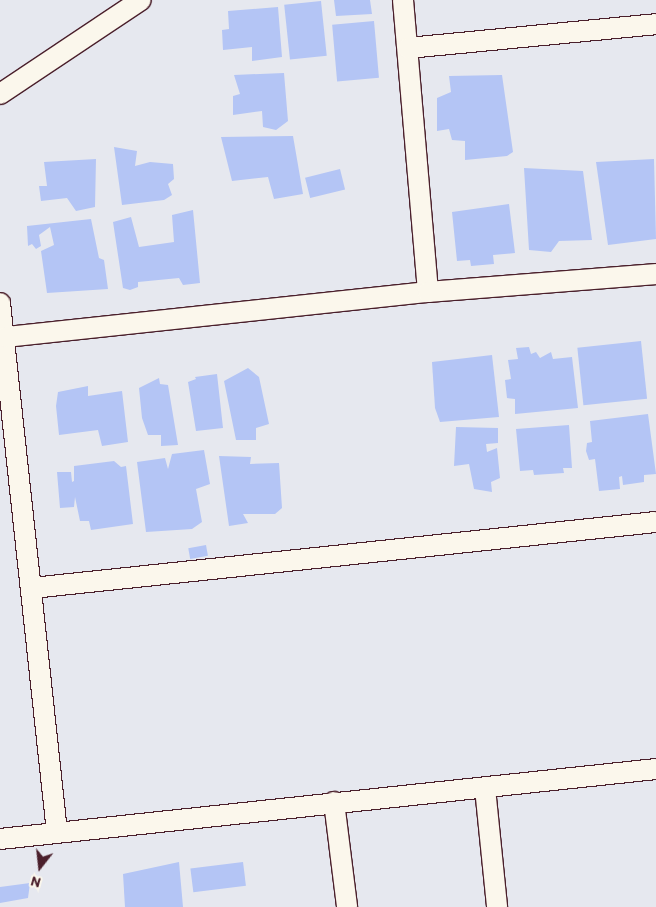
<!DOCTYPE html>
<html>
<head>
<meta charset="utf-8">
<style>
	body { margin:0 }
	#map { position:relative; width:656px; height:907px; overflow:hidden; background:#e6e8ef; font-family:Itim,sans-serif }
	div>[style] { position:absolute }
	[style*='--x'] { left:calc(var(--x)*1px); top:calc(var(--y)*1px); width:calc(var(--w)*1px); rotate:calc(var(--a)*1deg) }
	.building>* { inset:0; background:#b4c5f5; transform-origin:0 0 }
	.roads { filter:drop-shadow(1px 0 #4a1f2b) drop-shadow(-1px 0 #4a1f2b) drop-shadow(0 1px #4a1f2b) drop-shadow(0 -1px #4a1f2b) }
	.minor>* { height:20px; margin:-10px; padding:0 10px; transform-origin:10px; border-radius:10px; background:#fbf7ec }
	span { translate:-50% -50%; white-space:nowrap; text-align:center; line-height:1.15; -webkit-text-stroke:4px #fbf7ec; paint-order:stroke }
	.north { position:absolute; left:15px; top:842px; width:50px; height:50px; -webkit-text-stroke:4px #fbf7ec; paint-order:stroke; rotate:196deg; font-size:14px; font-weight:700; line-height:20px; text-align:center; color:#4a1f2b }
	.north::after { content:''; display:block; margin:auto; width:18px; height:22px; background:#4a1f2b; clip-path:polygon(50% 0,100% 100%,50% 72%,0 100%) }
</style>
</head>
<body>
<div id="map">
	<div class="building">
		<i style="clip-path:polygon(334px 0,370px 0,372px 14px,336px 16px)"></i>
		<i style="left:321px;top:1px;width:55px;height:37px;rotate:84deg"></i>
		<i style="clip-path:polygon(278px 7px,282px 57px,252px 61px,252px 47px,223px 50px,222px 30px,229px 29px,228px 11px)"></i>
		<i style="left:374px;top:21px;width:57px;height:42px;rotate:85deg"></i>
		<i style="clip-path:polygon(284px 73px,288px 121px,276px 130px,263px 127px,262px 111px,233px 115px,233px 96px,240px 94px,234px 75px)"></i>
		<i style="clip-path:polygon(502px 75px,513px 152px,507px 156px,465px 160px,465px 141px,452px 140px,449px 129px,437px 131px,437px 98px,451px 92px,449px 76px)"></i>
		<i style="clip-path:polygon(293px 136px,303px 194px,274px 199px,268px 177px,232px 181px,221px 137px)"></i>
		<i style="clip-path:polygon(114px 147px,137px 151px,135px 166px,150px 162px,173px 164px,174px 179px,168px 184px,172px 195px,164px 200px,122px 205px)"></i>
		<i style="clip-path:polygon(96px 159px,95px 207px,76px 211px,67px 198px,41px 201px,39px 186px,47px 186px,44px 162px)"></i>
		<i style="clip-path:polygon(654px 159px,656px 239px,608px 245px,596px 162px)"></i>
		<i style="clip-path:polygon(524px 168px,583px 171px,592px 240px,559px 241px,551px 252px,529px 250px)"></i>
		<i style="left:340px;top:169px;width:21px;height:36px;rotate:76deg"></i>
		<i style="clip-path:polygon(509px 204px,515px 253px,493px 255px,494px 264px,471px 266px,470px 260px,457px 261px,452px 212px)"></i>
		<i style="clip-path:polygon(193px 210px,200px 283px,183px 285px,179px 278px,138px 282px,138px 287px,130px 290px,123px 288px,113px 222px,131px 217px,139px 247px,174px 242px,172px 215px)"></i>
		<i style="clip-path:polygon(91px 219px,99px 258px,104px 260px,108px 289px,47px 293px,41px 251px,54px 245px,50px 227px,39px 235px,41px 246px,36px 249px,32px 244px,28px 246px,27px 226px)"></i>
		<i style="left:641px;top:341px;width:58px;height:64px;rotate:84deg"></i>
		<i style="clip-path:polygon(529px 347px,531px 354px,536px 352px,540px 358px,551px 352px,553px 359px,572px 357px,578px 408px,515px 414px,515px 399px,507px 398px,505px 380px,511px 379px,508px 360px,518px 359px,516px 348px)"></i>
		<i style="clip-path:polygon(492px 355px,499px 417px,440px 422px,435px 408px,432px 362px)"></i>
		<i style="clip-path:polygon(248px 368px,259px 377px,269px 424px,256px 428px,256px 440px,236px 440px,224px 381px)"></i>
		<i style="clip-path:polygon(217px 374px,223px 428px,196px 431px,188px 382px,196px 379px,195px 377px)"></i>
		<i style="clip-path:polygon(159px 378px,160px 384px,168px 385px,178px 445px,161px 446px,161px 435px,148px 435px,142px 418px,139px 388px)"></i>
		<i style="clip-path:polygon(88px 386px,88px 396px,122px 391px,128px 442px,102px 446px,98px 430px,59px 435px,56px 406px,58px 392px)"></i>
		<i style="clip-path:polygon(648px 414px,656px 474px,644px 475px,644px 482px,623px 485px,622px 476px,619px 477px,620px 489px,599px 491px,595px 459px,589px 460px,586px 451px,587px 443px,592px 442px,590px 421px)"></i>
		<i style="clip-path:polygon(569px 425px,572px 468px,563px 468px,564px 473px,534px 475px,533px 470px,520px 471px,516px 429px)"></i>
		<i style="clip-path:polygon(456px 427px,498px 428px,498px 443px,486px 444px,487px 452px,497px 448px,500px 478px,491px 482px,492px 492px,474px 489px,469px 464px,454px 466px)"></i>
		<i style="clip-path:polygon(204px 450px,210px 484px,196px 489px,202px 522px,192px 529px,146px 532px,137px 462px,165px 458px,168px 469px,172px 454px)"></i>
		<i style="clip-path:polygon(219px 456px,251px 457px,250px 464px,279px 463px,282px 508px,275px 514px,243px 514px,248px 523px,229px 526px)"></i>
		<i style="clip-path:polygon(114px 461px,121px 467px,126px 466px,133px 524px,91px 530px,89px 521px,80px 521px,75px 497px,74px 507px,60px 508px,57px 472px,71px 472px,72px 482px,74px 481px,74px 466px)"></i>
		<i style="left:206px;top:545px;width:11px;height:18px;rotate:80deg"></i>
		<i style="clip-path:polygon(179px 862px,183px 907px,125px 907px,123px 874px)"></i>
		<i style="left:243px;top:862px;width:24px;height:53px;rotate:83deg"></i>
		<i style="clip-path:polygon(30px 883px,28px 898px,0 903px,0 887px)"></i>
	</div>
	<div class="roads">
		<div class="minor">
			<i style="--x:403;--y:0;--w:293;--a:85.1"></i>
			<i style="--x:408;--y:48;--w:249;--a:-5.5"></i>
			<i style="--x:0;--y:94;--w:169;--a:-33.7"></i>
			<i style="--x:0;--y:303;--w:532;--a:83.85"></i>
			<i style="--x:6;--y:337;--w:424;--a:-6.1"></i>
			<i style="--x:428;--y:292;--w:229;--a:-4.5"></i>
			<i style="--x:32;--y:588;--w:627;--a:-6.04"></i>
			<i style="--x:485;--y:788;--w:120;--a:84.2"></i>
			<i style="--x:334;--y:802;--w:106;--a:82.9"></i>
			<i style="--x:0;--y:839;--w:660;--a:-6.09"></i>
		</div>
	</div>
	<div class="north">N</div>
</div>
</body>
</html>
